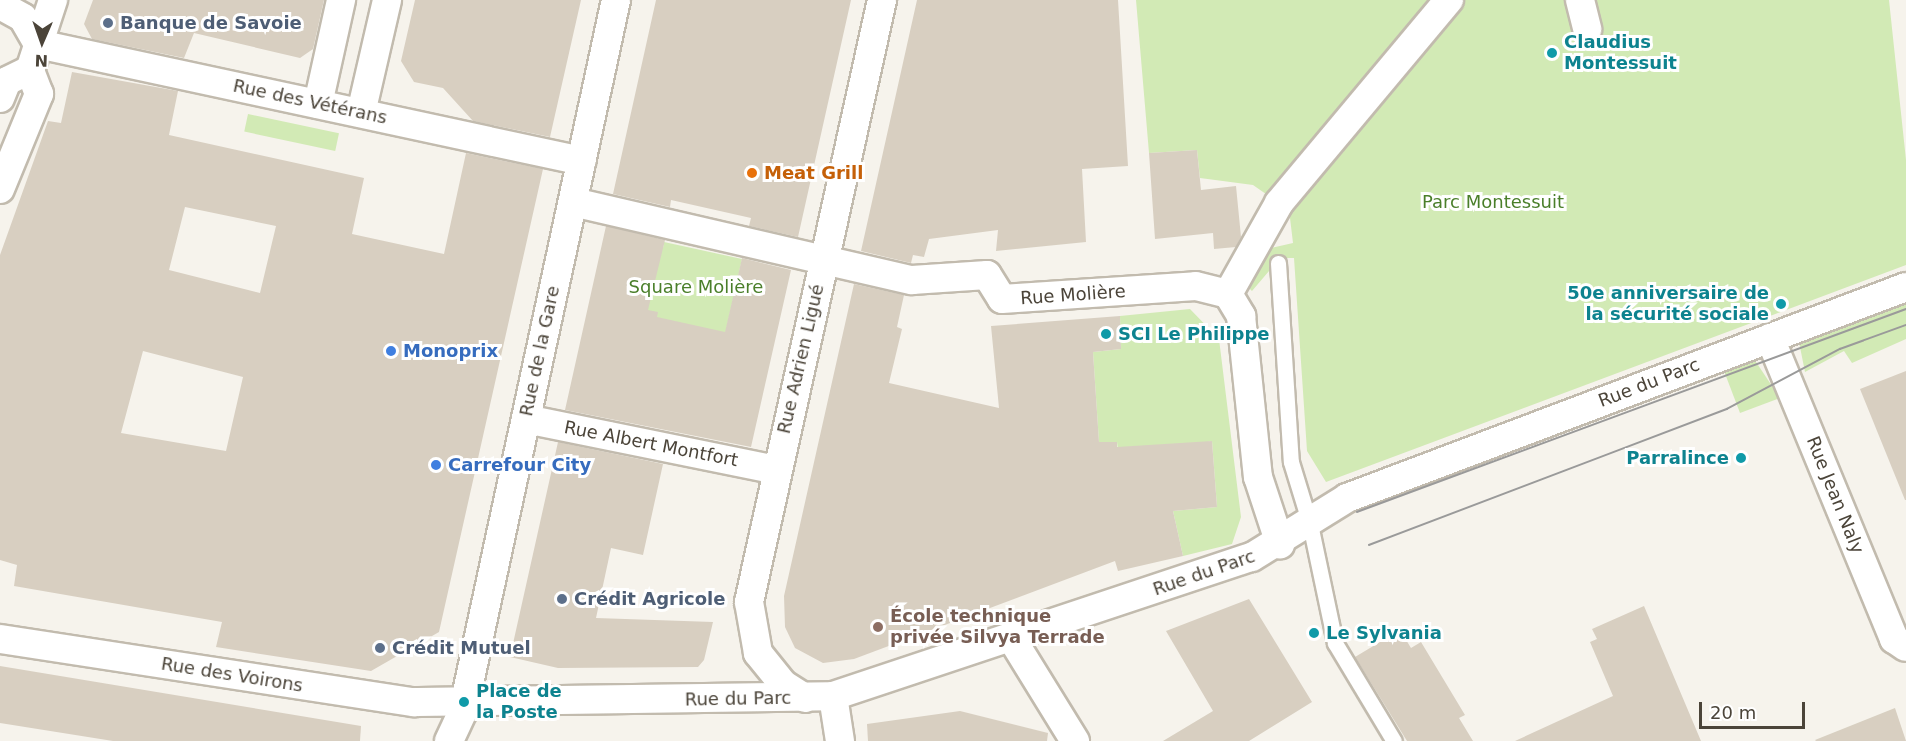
<!DOCTYPE html>
<html>
<head>
<meta charset="utf-8">
<style>
	body { margin:0 }
	#map { position:relative; width:1906px; height:741px; overflow:hidden; background:#f6f3ec; font-family:"DejaVu Sans",sans-serif }
	div>[style] { position:absolute }
	[style*='--x'] { left:calc(var(--x)*1px); top:calc(var(--y)*1px); width:calc(var(--w)*1px); rotate:calc(var(--a)*1deg) }
	.green>* { inset:0; background:#d2eab5; transform-origin:0 0 }
	.building>* { inset:0; background:#d8cfc1 }
	.roads { filter:drop-shadow(2px 0 #c2bbae) drop-shadow(-2px 0 #c2bbae) drop-shadow(0 2px #c2bbae) drop-shadow(0 -2px #c2bbae) }
	.lane>* { height:15px; margin:-7.5px; padding:0 7.5px; transform-origin:7.5px; border-radius:7.5px; background:#fff }
	.street>* { height:28px; margin:-14px; padding:0 14px; transform-origin:14px; border-radius:14px; background:#fff }
	.tram>* { height:1.5px; margin:-0.75px; padding:0 0.75px; transform-origin:0.75px; border-radius:0.75px; background:#9a9a9a }
	.dots>* { width:16px; height:16px; translate:-50% -50%; box-sizing:border-box; border:3px solid #fff; border-radius:50% }
	span { translate:-50% -50%; white-space:nowrap; text-align:center; line-height:1.15; -webkit-text-stroke:6px #fff; paint-order:stroke }
	.service-label { font-size:18px; color:#4e5e75; font-weight:700 }
	.left { translate:0 -50%; text-align:left }
	.culture-label { font-size:18px; color:#0d838f; font-weight:700 }
	.right { translate:-100% -50%; text-align:right }
	.street-label { font-size:18px; color:#4b4439 }
	.food-label { font-size:18px; color:#c56008; font-weight:700 }
	.park-label { font-size:18px; color:#4a7f2a }
	.shop-label { font-size:18px; color:#366cbe; font-weight:700 }
	.education-label { font-size:18px; color:#785e54; font-weight:700 }
	.north { position:absolute; left:12px; top:12px; width:60px; height:60px; -webkit-text-stroke:4px #fff; paint-order:stroke; rotate:182deg; font-size:16px; font-weight:700; line-height:24px; text-align:center; color:#4b4439 }
	.north::after { content:''; display:block; margin:auto; width:21px; height:27px; background:#4b4439; clip-path:polygon(50% 0,100% 100%,50% 72%,0 100%) }
	.scale { position:absolute; left:1699px; top:702px; width:106px; height:27px; box-sizing:border-box; border:3px solid #4b4439; border-top:0; padding-left:8px; font-size:18px; line-height:21px; white-space:nowrap; color:#4b4439; -webkit-text-stroke:4px #fff; paint-order:stroke }
</style>
</head>
<body>
<div id="map">
	<div class="green">
		<i style="clip-path:polygon(1136px 0,1889px 0,1906px 160px,1906px 265px,1326px 482px,1307px 451px,1294px 258px,1280px 258px,1252px 291px,1242px 281px,1267px 249px,1293px 243px,1290px 218px,1279px 203px,1253px 185px,1200px 178px,1197px 150px,1149px 153px)"></i>
		<i style="left:248px;top:114px;width:93px;height:18px;rotate:12deg"></i>
		<i style="clip-path:polygon(664px 242px,742px 259px,722px 348px,663px 334px,643px 309px,657px 247px,663px 248px)"></i>
		<i style="clip-path:polygon(1906px 304px,1906px 339px,1852px 363px,1844px 351px,1805px 372px,1799px 342px)"></i>
		<i style="clip-path:polygon(1190px 309px,1219px 339px,1241px 517px,1232px 544px,1183px 556px,1173px 511px,1217px 507px,1212px 441px,1119px 460px,1117px 442px,1099px 442px,1093px 352px,1121px 349px,1120px 316px)"></i>
		<i style="clip-path:polygon(1754px 359px,1780px 398px,1740px 413px,1724px 371px)"></i>
	</div>
	<div class="building">
		<i style="clip-path:polygon(93px 0,324px 0,313px 49px,300px 58px,194px 33px,184px 58px,92px 39px,84px 24px)"></i>
		<i style="clip-path:polygon(415px 0,581px 0,550px 137px,473px 121px,443px 88px,414px 82px,401px 61px)"></i>
		<i style="clip-path:polygon(656px 0,851px 0,798px 237px,749px 226px,751px 218px,671px 200px,670px 207px,613px 194px)"></i>
		<i style="clip-path:polygon(917px 0,1118px 0,1128px 166px,1082px 169px,1086px 242px,996px 251px,998px 230px,929px 239px,924px 257px,913px 255px,911px 263px,861px 251px)"></i>
		<i style="clip-path:polygon(evenodd,72px 72px,178px 91px,169px 135px,364px 178px,352px 234px,444px 254px,466px 153px,543px 169px,439px 632px,371px 671px,216px 647px,222px 622px,14px 586px,17px 565px,0 560px,0 255px,48px 121px,61px 123px,72px 72px,185px 207px,276px 226px,260px 293px,169px 270px,185px 207px,72px 72px,143px 351px,243px 377px,226px 451px,121px 433px,143px 351px)"></i>
		<i style="clip-path:polygon(1197px 150px,1201px 190px,1236px 186px,1241px 237px,1236px 247px,1214px 249px,1213px 233px,1155px 239px,1149px 153px)"></i>
		<i style="clip-path:polygon(606px 226px,665px 240px,648px 310px,658px 312px,657px 317px,725px 332px,742px 258px,791px 270px,751px 447px,565px 410px)"></i>
		<i style="clip-path:polygon(854px 284px,904px 295px,897px 327px,902px 329px,889px 383px,999px 408px,991px 326px,1120px 316px,1121px 349px,1093px 352px,1099px 442px,1117px 442px,1117px 447px,1212px 441px,1217px 507px,1173px 511px,1183px 556px,1118px 571px,1115px 561px,854px 659px,823px 663px,795px 648px,785px 627px,784px 596px)"></i>
		<i style="clip-path:polygon(1906px 371px,1906px 500px,1905px 500px,1860px 389px)"></i>
		<i style="clip-path:polygon(558px 442px,663px 464px,643px 555px,611px 548px,596px 618px,713px 622px,704px 660px,698px 667px,558px 668px,510px 657px)"></i>
		<i style="clip-path:polygon(1249px 599px,1312px 702px,1249px 741px,1163px 741px,1213px 711px,1166px 631px)"></i>
		<i style="clip-path:polygon(1644px 606px,1701px 741px,1515px 741px,1613px 696px,1590px 642px,1597px 639px,1592px 629px)"></i>
		<i style="clip-path:polygon(1400px 630px,1411px 648px,1421px 642px,1465px 715px,1459px 718px,1473px 741px,1407px 741px,1355px 657px)"></i>
		<i style="clip-path:polygon(0 666px,361px 726px,360px 741px,113px 741px,0 723px)"></i>
		<i style="clip-path:polygon(1895px 708px,1906px 741px,1816px 741px,1815px 740px)"></i>
		<i style="clip-path:polygon(960px 711px,1048px 733px,1047px 741px,868px 741px,867px 724px)"></i>
	</div>
	<div class="roads">
		<div class="lane">
			<i style="--x:1278;--y:263;--w:199;--a:86.3"></i>
			<i style="--x:1291;--y:462;--w:65;--a:73"></i>
			<i style="--x:1310;--y:524;--w:122;--a:78.1"></i>
			<i style="--x:1335;--y:643;--w:114;--a:59"></i>
		</div>
		<div class="street">
			<i style="--x:1580;--y:0;--w:30;--a:76"></i>
			<i style="--x:0;--y:5;--w:26;--a:29"></i>
			<i style="--x:23;--y:18;--w:30;--a:60"></i>
			<i style="--x:38;--y:44;--w:556;--a:12.14"></i>
			<i style="--x:0;--y:98;--w:18;--a:-68"></i>
			<i style="--x:7;--y:81;--w:25;--a:-26"></i>
			<i style="--x:318;--y:104;--w:107;--a:-77.5"></i>
			<i style="--x:361;--y:113;--w:116;--a:-77"></i>
			<i style="--x:0;--y:189;--w:103;--a:-67.7"></i>
			<i style="--x:39;--y:94;--w:26;--a:-111"></i>
			<i style="--x:30;--y:70;--w:74;--a:-71.8"></i>
			<i style="--x:573;--y:202;--w:348;--a:13"></i>
			<i style="--x:912;--y:280;--w:75;--a:-3.8"></i>
			<i style="--x:987;--y:275;--w:28;--a:58"></i>
			<i style="--x:1002;--y:299;--w:194;--a:-3.8"></i>
			<i style="--x:1196;--y:286;--w:33;--a:14"></i>
			<i style="--x:1228;--y:294;--w:26;--a:59"></i>
			<i style="--x:1241;--y:316;--w:162;--a:84"></i>
			<i style="--x:1258;--y:477;--w:71;--a:71.8"></i>
			<i style="--x:1228;--y:294;--w:104;--a:-60.7"></i>
			<i style="--x:1279;--y:203;--w:265;--a:-50.1"></i>
			<i style="--x:1770;--y:338;--w:326;--a:67.6"></i>
			<i style="--x:1894;--y:639;--w:14;--a:34"></i>
			<i style="--x:526;--y:419;--w:255;--a:11.5"></i>
			<i style="--x:0;--y:639;--w:419;--a:8.7"></i>
			<i style="--x:414;--y:702;--w:419;--a:-0.8"></i>
			<i style="--x:833;--y:696;--w:441;--a:-18.4"></i>
			<i style="--x:1252;--y:557;--w:112;--a:-31.8"></i>
			<i style="--x:1347;--y:498;--w:597;--a:-20.68"></i>
			<i style="--x:1012;--y:639;--w:120;--a:58.3"></i>
			<i style="--x:833;--y:696;--w:46;--a:81.2"></i>
			<i style="--x:805;--y:698;--w:26;--a:-148"></i>
			<i style="--x:783;--y:684;--w:40;--a:-129"></i>
			<i style="--x:758;--y:653;--w:52;--a:-100"></i>
			<i style="--x:749;--y:602;--w:617;--a:-77.54"></i>
			<i style="--x:449;--y:741;--w:33;--a:-65"></i>
			<i style="--x:463;--y:711;--w:727;--a:-77.86"></i>
		</div>
	</div>
	<div class="tram">
		<i style="--x:1357;--y:512;--w:585;--a:-20.29"></i>
		<i style="--x:1369;--y:545;--w:383;--a:-20.8"></i>
		<i style="--x:1727;--y:409;--w:128;--a:-28"></i>
		<i style="--x:1840;--y:349;--w:70;--a:-20"></i>
	</div>
	<div class="dots">
		<i style="left:108px;top:23px;background:#5c6f8a"></i>
		<i style="left:1552px;top:53px;background:#0f9aa8"></i>
		<i style="left:752px;top:173px;background:#e8710a"></i>
		<i style="left:1781px;top:304px;background:#0f9aa8"></i>
		<i style="left:1106px;top:334px;background:#0f9aa8"></i>
		<i style="left:391px;top:351px;background:#3f7fe0"></i>
		<i style="left:1741px;top:458px;background:#0f9aa8"></i>
		<i style="left:436px;top:465px;background:#3f7fe0"></i>
		<i style="left:562px;top:599px;background:#5c6f8a"></i>
		<i style="left:878px;top:627px;background:#8d6e63"></i>
		<i style="left:1314px;top:633px;background:#0f9aa8"></i>
		<i style="left:380px;top:648px;background:#5c6f8a"></i>
		<i style="left:464px;top:702px;background:#0f9aa8"></i>
	</div>
	<div class="service-label">
		<span class="left" style="left:120px;top:23px">Banque de Savoie</span>
		<span class="left" style="left:574px;top:599px">Crédit Agricole</span>
		<span class="left" style="left:392px;top:648px">Crédit Mutuel</span>
	</div>
	<div class="culture-label">
		<span class="left" style="left:1564px;top:53px">Claudius<br>Montessuit</span>
		<span class="right" style="left:1769px;top:304px">50e anniversaire de<br>la sécurité sociale</span>
		<span class="left" style="left:1118px;top:334px">SCI Le Philippe</span>
		<span class="right" style="left:1729px;top:458px">Parralince</span>
		<span class="left" style="left:1326px;top:633px">Le Sylvania</span>
		<span class="left" style="left:476px;top:702px">Place de<br>la Poste</span>
	</div>
	<div class="street-label">
		<span style="left:310px;top:102px;rotate:12deg">Rue des Vétérans</span>
		<span style="left:1073px;top:295px;rotate:-4deg">Rue Molière</span>
		<span style="left:540px;top:351px;rotate:-78deg">Rue de la Gare</span>
		<span style="left:801px;top:359px;rotate:-77deg">Rue Adrien Ligué</span>
		<span style="left:1649px;top:383px;rotate:-21deg">Rue du Parc</span>
		<span style="left:651px;top:444px;rotate:11deg">Rue Albert Montfort</span>
		<span style="left:1835px;top:495px;rotate:68deg">Rue Jean Naly</span>
		<span style="left:1204px;top:573px;rotate:-19deg">Rue du Parc</span>
		<span style="left:232px;top:675px;rotate:9deg">Rue des Voirons</span>
		<span style="left:738px;top:699px;rotate:-1deg">Rue du Parc</span>
	</div>
	<div class="food-label">
		<span class="left" style="left:764px;top:173px">Meat Grill</span>
	</div>
	<div class="park-label">
		<span style="left:1493px;top:202px">Parc Montessuit</span>
		<span style="left:696px;top:287px">Square Molière</span>
	</div>
	<div class="shop-label">
		<span class="left" style="left:403px;top:351px">Monoprix</span>
		<span class="left" style="left:448px;top:465px">Carrefour City</span>
	</div>
	<div class="education-label">
		<span class="left" style="left:890px;top:627px">École technique<br>privée Silvya Terrade</span>
	</div>
	<div class="north">N</div>
	<div class="scale">20 m</div>
</div>
</body>
</html>
